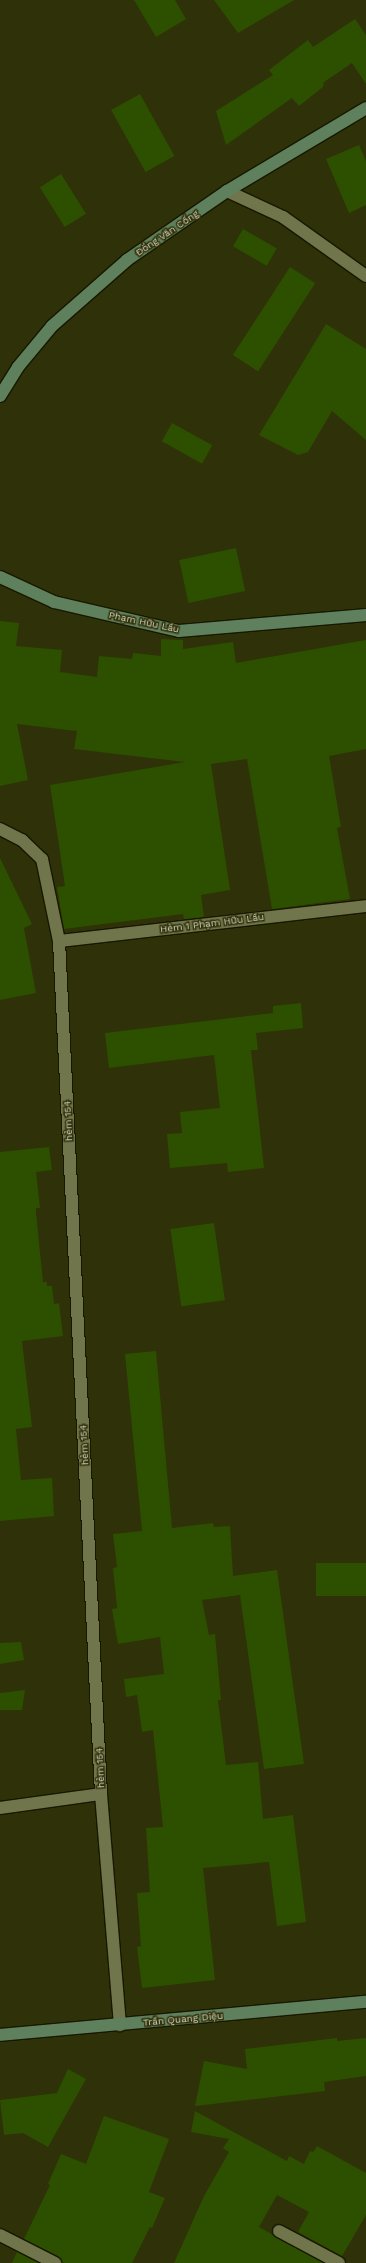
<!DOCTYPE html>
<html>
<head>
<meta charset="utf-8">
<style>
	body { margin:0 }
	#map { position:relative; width:366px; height:2263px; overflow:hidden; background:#2f3109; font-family:"Work Sans",sans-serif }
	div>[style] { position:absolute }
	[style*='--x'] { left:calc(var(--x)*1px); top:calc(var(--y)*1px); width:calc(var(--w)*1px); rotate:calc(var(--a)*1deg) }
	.building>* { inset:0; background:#2c5000; transform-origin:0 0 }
	.roads { filter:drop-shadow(1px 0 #171800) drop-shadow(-1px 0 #171800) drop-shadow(0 1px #171800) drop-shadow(0 -1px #171800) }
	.street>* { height:12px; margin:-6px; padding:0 6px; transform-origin:6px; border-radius:6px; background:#71754c }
	.secondary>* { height:12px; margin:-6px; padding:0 6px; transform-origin:6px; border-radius:6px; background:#5f805c }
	span { translate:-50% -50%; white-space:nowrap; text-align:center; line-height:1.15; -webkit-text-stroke:3px #2f3109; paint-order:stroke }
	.street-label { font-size:10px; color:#dbddc8 }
</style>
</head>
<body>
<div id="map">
	<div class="building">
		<i style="clip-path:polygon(134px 0,175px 0,186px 19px,156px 37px)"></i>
		<i style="clip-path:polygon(214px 0,294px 0,238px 33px)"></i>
		<i style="clip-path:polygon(355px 19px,366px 35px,366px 84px,352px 63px,324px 82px,323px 87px,299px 106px,292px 98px,226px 145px,216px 111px,273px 75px,269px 70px,308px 40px,313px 47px)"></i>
		<i style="left:140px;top:94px;width:71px;height:33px;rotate:61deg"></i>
		<i style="clip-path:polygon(359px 145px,366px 161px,366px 205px,349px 213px,326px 159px)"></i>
		<i style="left:61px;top:174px;width:47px;height:25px;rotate:58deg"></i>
		<i style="left:243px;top:229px;width:39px;height:20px;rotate:30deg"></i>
		<i style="left:290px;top:267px;width:30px;height:105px;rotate:33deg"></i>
		<i style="clip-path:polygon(326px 324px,366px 349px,366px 440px,332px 411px,308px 452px,298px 455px,259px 435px)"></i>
		<i style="left:172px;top:423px;width:46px;height:21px;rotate:29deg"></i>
		<i style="left:236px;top:548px;width:44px;height:58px;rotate:78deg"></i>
		<i style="clip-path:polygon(0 621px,19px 623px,16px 646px,62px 650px,60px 672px,97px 677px,99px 656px,132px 659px,133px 653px,161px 656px,161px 639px,183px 640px,183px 649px,233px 642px,236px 663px,366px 640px,366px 749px,329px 756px,341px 827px,337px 828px,350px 899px,272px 909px,247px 759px,211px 764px,230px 890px,201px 895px,204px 917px,184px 919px,183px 914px,64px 929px,57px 887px,65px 886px,50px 785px,185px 762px,74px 749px,77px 731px,17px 724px,28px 780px,0 786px)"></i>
		<i style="clip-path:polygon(0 858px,32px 924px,24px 928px,36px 993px,0 1000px)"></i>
		<i style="clip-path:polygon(301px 1003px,303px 1028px,256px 1033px,258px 1050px,251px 1050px,264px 1168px,228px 1172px,227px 1163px,170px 1168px,167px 1134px,182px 1133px,180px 1112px,220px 1108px,214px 1055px,109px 1068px,105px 1033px,273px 1013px,273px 1006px)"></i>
		<i style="clip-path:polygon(49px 1147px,52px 1170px,36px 1172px,40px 1208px,36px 1208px,36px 1213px,43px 1282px,47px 1282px,47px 1286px,52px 1286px,54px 1304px,59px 1303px,63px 1336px,22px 1341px,32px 1427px,16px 1429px,21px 1480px,52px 1478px,54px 1516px,0 1521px,0 1152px)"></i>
		<i style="left:214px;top:1223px;width:78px;height:44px;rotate:82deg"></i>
		<i style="clip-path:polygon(156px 1351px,172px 1528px,213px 1523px,214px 1527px,230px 1526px,233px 1576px,277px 1570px,304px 1764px,264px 1769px,240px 1595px,202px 1600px,209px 1635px,215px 1634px,221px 1700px,218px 1700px,226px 1765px,258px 1762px,263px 1819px,293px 1815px,306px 1922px,277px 1926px,269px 1862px,203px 1868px,215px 1980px,142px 1988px,137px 1947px,141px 1946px,137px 1893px,150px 1892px,146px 1828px,163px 1827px,153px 1730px,142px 1732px,137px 1695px,126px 1697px,124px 1679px,164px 1674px,160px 1637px,118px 1644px,112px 1609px,117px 1608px,113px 1568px,117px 1567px,113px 1534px,142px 1531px,125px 1354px)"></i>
		<i style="left:366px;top:1563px;width:33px;height:50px;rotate:90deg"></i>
		<i style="clip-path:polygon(21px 1642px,24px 1660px,0 1664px,0 1643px)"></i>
		<i style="clip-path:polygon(25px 1690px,22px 1710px,0 1710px,0 1693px)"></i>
		<i style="clip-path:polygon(337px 2038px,337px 2041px,366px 2038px,366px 2076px,324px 2082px,325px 2091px,195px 2106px,204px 2061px,247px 2069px,245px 2049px)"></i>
		<i style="clip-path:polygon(68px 2069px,86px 2079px,48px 2147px,23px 2133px,4px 2135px,0 2100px,57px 2093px)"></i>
		<i style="clip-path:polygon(195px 2111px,287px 2161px,289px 2156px,304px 2164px,310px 2151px,313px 2152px,317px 2146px,366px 2173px,366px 2215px,342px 2256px,298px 2232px,309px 2212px,277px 2195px,259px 2227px,323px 2263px,174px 2263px,204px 2196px,229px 2152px,223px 2148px,229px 2139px,191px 2132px)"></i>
		<i style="clip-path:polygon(104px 2116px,169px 2139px,149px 2192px,165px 2198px,152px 2228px,150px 2227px,132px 2263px,62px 2263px,58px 2256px,24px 2239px,50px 2185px,48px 2184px,61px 2154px,86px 2164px)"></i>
		<i style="clip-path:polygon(17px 2252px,38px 2263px,12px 2263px)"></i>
	</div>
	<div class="roads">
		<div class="street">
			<i style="--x:227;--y:191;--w:62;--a:24.9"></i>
			<i style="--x:283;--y:217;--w:102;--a:35.4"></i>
			<i style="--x:0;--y:829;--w:25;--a:27"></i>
			<i style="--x:22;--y:840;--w:28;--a:44"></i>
			<i style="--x:42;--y:859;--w:84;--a:78.3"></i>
			<i style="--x:59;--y:941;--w:854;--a:87.18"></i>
			<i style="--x:101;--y:1794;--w:232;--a:85.3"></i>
			<i style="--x:59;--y:941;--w:309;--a:-6.5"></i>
			<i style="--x:0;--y:1808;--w:102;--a:-7.9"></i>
			<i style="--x:279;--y:2231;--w:68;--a:28.1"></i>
			<i style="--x:0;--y:2235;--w:62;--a:27"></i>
		</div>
		<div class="secondary">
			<i style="--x:0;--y:396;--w:34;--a:-58"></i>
			<i style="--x:18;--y:367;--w:53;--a:-50.3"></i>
			<i style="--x:52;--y:326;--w:100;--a:-41.3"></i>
			<i style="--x:127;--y:260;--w:121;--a:-34.6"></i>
			<i style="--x:227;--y:191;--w:162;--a:-30.8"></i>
			<i style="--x:0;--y:577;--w:60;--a:24.8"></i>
			<i style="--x:54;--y:602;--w:128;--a:13.1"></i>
			<i style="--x:179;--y:631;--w:188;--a:-4.9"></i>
			<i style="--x:0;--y:2035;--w:367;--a:-5.2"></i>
		</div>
	</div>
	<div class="street-label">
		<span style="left:167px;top:233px;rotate:-34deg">Đồng Văn Cống</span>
		<span style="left:144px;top:622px;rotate:12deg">Phạm Hữu Lầu</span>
		<span style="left:212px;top:923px;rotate:-7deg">Hẻm 1 Phạm Hữu Lầu</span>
		<span style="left:68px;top:1121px;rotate:-93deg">hẻm 154</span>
		<span style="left:84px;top:1445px;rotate:-93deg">hẻm 154</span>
		<span style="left:100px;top:1768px;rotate:-93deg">hẻm 154</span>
		<span style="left:183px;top:2019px;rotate:-5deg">Trần Quang Diệu</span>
	</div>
</div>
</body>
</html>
